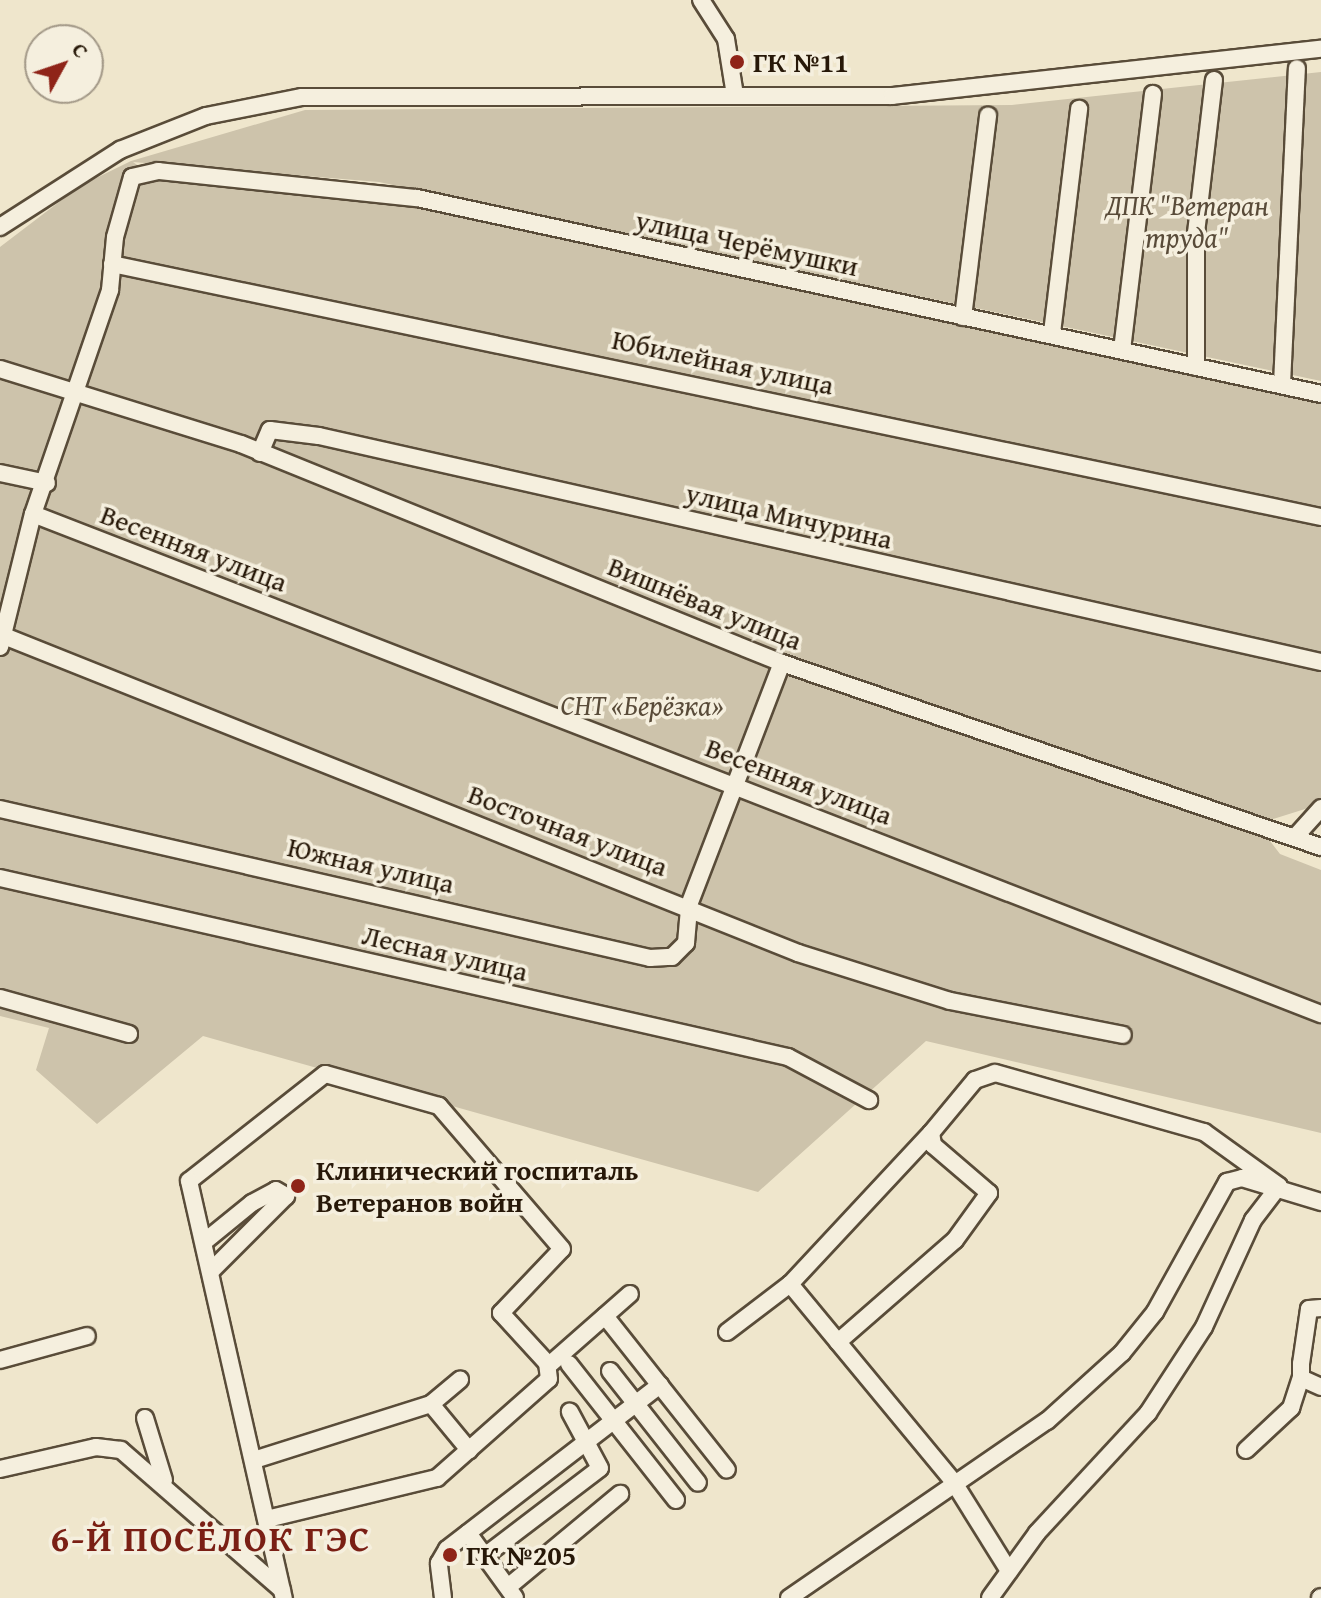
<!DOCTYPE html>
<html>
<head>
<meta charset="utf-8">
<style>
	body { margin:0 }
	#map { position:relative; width:1321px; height:1598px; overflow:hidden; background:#efe6cc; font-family:"Gentium Book Plus",serif }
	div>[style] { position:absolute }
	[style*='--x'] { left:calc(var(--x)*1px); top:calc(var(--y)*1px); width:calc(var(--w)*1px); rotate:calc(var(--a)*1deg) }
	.green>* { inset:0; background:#cdc3ab }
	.roads { filter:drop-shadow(2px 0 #594c39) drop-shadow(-2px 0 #594c39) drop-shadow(0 2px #594c39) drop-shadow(0 -2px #594c39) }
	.minor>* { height:16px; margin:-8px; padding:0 8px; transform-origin:8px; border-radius:8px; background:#f5efde }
	.dots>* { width:22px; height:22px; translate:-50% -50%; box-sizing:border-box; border:4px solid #f5efde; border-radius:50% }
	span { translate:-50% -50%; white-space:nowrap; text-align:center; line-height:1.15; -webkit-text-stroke:7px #f5efde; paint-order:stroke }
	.poi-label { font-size:28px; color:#271808; font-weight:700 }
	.left { translate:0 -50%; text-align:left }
	.park-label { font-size:28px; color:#594b39; font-style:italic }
	.street-label { font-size:28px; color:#271808 }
	.district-label { font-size:36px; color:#7a1f14; font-weight:700; letter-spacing:2px }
	.north { position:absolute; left:24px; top:24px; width:80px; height:80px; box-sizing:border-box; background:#f5efde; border:2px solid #a39988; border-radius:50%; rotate:50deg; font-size:22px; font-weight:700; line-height:32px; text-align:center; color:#271808 }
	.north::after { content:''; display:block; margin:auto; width:28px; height:36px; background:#8f2418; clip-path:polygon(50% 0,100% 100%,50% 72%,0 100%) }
</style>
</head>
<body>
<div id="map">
	<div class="green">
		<i style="clip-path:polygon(1321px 72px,1321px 381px,379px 182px,133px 162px,159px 181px,370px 198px,1321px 402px,1321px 804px,1257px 824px,1280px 854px,1321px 870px,1321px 1133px,926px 1041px,758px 1192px,203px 1036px,97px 1124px,36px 1070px,49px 1028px,0 1016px,0 247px,80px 186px,131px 161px,305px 110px,1012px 105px)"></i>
	</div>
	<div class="roads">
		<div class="minor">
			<i style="--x:701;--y:0;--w:46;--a:57.3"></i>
			<i style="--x:726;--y:39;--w:57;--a:80.9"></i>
			<i style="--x:0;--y:227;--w:143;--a:-32.7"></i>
			<i style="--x:120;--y:150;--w:92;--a:-21.6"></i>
			<i style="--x:206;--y:116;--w:98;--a:-11.2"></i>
			<i style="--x:302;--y:97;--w:590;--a:-0.1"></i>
			<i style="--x:892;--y:96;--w:432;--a:-6.3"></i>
			<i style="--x:112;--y:264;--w:1235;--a:11.82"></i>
			<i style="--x:963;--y:317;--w:203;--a:-82.9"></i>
			<i style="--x:1052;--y:333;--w:226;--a:-83.1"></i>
			<i style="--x:1122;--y:350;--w:258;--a:-83.1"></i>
			<i style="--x:1196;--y:367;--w:134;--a:-90"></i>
			<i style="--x:1196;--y:233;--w:154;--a:-83.3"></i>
			<i style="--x:0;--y:369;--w:252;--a:17.3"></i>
			<i style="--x:241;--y:444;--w:584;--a:22.04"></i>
			<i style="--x:782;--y:663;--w:570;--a:18.85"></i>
			<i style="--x:1282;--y:384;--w:316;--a:-87.3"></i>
			<i style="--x:260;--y:453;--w:25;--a:-67"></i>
			<i style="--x:270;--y:430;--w:49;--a:7"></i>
			<i style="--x:319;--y:436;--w:1027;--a:12.71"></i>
			<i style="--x:0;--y:473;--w:48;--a:12"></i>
			<i style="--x:33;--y:514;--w:1382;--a:21.22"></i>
			<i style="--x:4;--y:636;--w:855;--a:21.76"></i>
			<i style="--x:798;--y:953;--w:159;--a:17.5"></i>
			<i style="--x:950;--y:1001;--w:176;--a:11.1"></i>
			<i style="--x:0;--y:647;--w:137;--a:-76.1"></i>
			<i style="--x:33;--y:514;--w:237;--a:-71"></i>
			<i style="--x:110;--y:290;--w:53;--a:-84.6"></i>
			<i style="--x:115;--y:237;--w:62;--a:-74.2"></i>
			<i style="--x:132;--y:177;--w:27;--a:-13"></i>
			<i style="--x:158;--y:171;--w:260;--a:6"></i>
			<i style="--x:417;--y:198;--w:925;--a:12.23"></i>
			<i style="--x:0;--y:809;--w:667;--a:12.91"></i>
			<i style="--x:650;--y:958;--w:22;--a:-3"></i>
			<i style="--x:672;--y:957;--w:20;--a:-45"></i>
			<i style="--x:686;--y:943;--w:38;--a:-85"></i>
			<i style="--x:689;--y:905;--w:259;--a:-69"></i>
			<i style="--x:1295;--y:837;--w:39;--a:-48"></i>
			<i style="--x:0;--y:878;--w:808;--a:12.8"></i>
			<i style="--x:788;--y:1057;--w:92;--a:28"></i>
			<i style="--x:0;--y:998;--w:134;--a:15.6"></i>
			<i style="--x:931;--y:1133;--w:207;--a:133"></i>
			<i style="--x:790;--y:1284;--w:256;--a:50.4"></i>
			<i style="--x:953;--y:1481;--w:106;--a:58.1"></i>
			<i style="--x:204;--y:1242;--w:62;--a:-39.1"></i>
			<i style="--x:252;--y:1203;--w:27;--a:-28"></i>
			<i style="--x:276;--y:1190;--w:12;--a:31"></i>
			<i style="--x:286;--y:1196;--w:105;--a:135"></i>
			<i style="--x:1321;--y:1308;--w:12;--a:175"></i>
			<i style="--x:1309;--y:1309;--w:56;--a:98.3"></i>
			<i style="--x:1301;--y:1364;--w:14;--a:90"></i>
			<i style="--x:1301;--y:1378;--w:22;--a:24"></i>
			<i style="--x:605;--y:1316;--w:196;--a:51.6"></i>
			<i style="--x:727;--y:1332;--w:79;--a:-37.3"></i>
			<i style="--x:838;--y:1342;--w:155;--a:-41.1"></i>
			<i style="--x:955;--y:1240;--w:58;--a:-54.1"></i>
			<i style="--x:989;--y:1193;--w:74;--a:-139.4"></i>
			<i style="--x:933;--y:1145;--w:12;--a:-99"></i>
			<i style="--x:931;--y:1133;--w:69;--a:-50.3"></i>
			<i style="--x:975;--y:1080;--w:21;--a:-19"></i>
			<i style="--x:995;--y:1073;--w:217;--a:15.8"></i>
			<i style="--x:1204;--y:1132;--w:92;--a:35.8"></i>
			<i style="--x:1279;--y:1186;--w:43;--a:127.4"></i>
			<i style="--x:1253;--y:1220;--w:118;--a:114.6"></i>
			<i style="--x:1204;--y:1327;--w:103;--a:123.1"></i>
			<i style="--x:1148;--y:1413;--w:163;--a:132.8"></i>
			<i style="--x:1037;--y:1533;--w:80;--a:125.9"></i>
			<i style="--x:0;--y:1360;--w:90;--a:-15.4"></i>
			<i style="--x:569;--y:1364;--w:173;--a:51.8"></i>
			<i style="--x:548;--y:1366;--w:109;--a:-41.3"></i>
			<i style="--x:610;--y:1371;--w:142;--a:51.8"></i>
			<i style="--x:431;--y:1404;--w:60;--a:50.4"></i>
			<i style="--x:145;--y:1418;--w:65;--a:73"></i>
			<i style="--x:1246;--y:1450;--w:62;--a:-43"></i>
			<i style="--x:1291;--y:1408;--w:32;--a:-72"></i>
			<i style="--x:254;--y:1460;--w:186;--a:-17.6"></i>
			<i style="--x:431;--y:1404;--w:38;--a:-40"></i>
			<i style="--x:0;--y:1469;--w:98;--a:-12.9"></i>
			<i style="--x:96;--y:1447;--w:25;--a:7"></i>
			<i style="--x:121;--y:1450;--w:213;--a:41"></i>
			<i style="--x:267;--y:1519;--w:175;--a:-13.6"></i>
			<i style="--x:437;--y:1478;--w:149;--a:-41.5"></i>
			<i style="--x:549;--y:1379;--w:16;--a:-97"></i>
			<i style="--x:547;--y:1363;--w:68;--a:-132.6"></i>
			<i style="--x:501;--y:1313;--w:88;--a:-46.4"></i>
			<i style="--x:562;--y:1249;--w:189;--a:-130.7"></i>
			<i style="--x:439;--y:1106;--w:118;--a:-164.3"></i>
			<i style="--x:325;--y:1074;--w:173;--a:141.8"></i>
			<i style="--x:189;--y:1181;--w:428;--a:77.2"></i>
			<i style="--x:468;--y:1533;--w:80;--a:54.1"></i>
			<i style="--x:486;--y:1555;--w:143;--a:-37.3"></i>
			<i style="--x:600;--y:1468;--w:64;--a:-118.2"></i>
			<i style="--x:508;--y:1587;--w:146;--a:-39.7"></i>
			<i style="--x:443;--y:1598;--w:35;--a:-97"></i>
			<i style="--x:439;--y:1563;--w:16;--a:-60"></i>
			<i style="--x:447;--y:1549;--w:269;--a:-37.6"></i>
			<i style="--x:789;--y:1598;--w:313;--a:-34.5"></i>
			<i style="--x:1047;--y:1421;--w:101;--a:-42.2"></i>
			<i style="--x:1122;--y:1353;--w:53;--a:-51.2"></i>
			<i style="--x:1155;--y:1312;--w:149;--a:-61"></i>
			<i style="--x:1227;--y:1182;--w:16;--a:-15"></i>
			<i style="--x:1242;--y:1178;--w:83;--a:16.9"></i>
			<i style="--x:1320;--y:1598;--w:1;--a:-45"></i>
		</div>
	</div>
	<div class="dots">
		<i style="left:737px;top:62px;background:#8f2418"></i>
		<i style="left:298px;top:1186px;background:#8f2418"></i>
		<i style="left:450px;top:1555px;background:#8f2418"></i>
	</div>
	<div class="poi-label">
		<span class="left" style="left:753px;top:62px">ГК №11</span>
		<span class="left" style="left:316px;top:1186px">Клинический госпиталь<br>Ветеранов войн</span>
		<span class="left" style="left:466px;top:1555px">ГК №205</span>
	</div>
	<div class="park-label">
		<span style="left:1187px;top:221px">ДПК "Ветеран<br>труда"</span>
		<span style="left:642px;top:705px">СНТ «Берёзка»</span>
	</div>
	<div class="street-label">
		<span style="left:747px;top:243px;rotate:12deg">улица Черёмушки</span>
		<span style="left:723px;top:362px;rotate:12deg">Юбилейная улица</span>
		<span style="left:789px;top:516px;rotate:13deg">улица Мичурина</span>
		<span style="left:194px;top:548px;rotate:21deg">Весенняя улица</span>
		<span style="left:705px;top:603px;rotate:22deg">Вишнёвая улица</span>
		<span style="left:799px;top:781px;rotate:21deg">Весенняя улица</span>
		<span style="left:568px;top:830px;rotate:21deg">Восточная улица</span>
		<span style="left:371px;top:865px;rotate:13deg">Южная улица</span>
		<span style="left:445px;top:953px;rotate:13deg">Лесная улица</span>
	</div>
	<div class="district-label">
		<span style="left:211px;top:1538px">6-Й ПОСЁЛОК ГЭС</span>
	</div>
	<div class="north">С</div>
</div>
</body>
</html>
